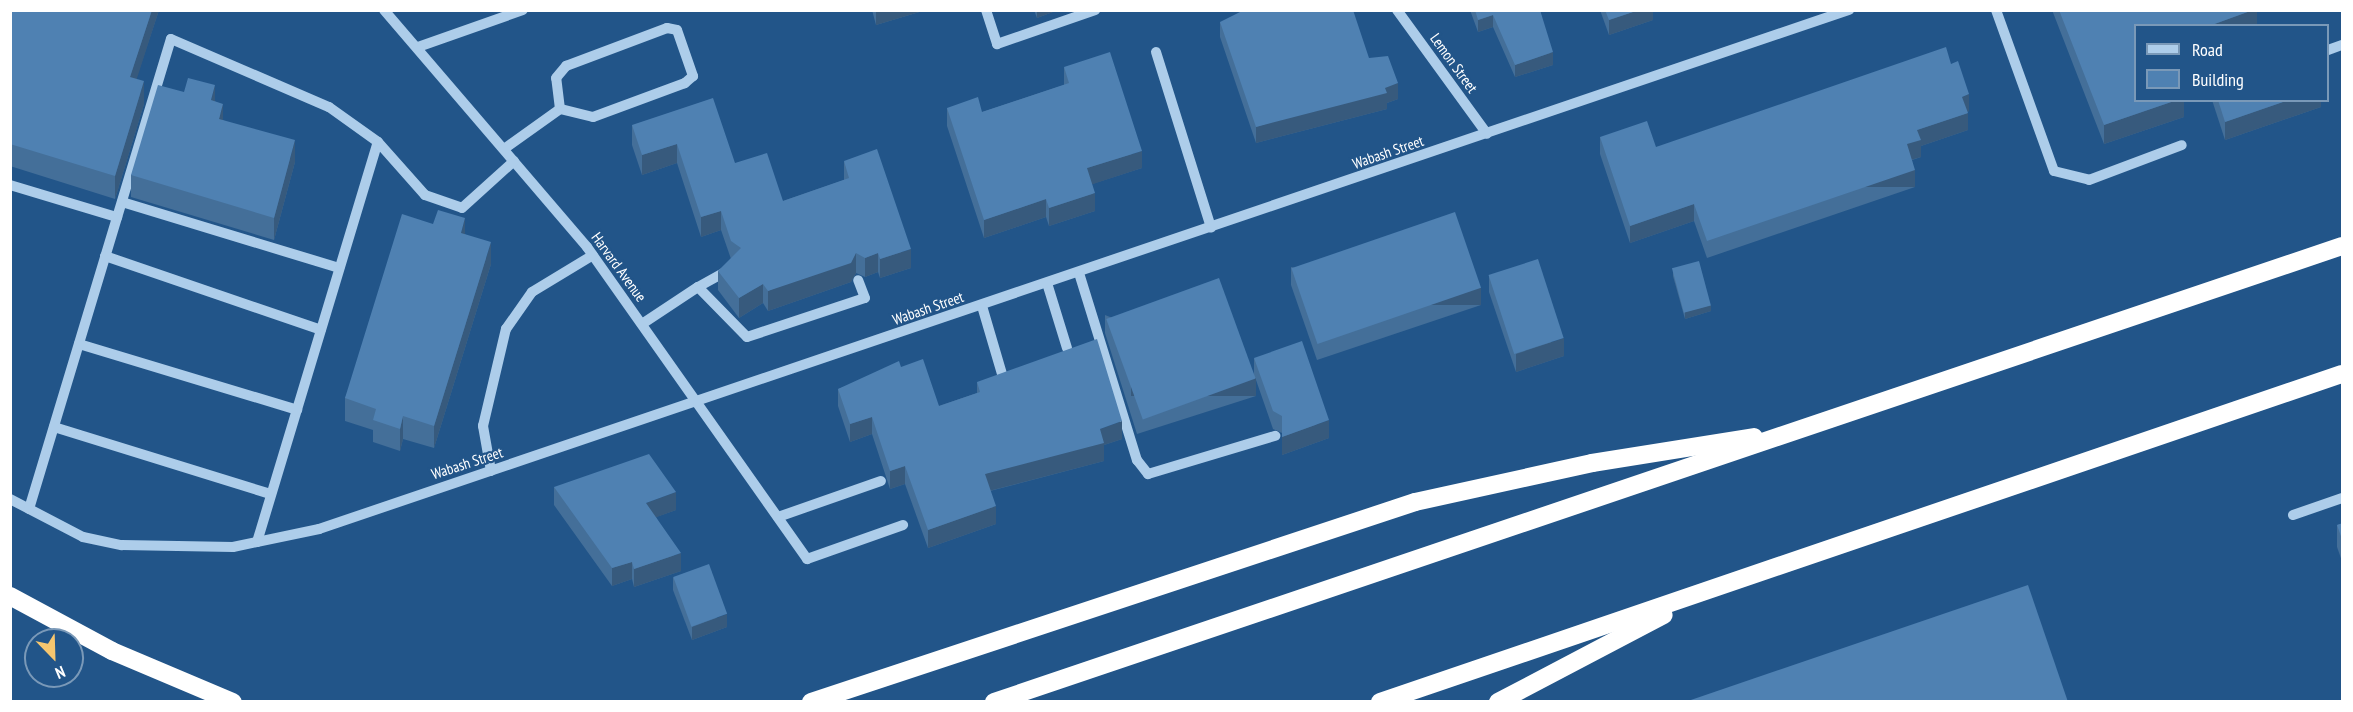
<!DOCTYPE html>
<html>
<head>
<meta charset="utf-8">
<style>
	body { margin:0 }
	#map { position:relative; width:2353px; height:712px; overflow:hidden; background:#225589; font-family:"PT Sans Narrow",sans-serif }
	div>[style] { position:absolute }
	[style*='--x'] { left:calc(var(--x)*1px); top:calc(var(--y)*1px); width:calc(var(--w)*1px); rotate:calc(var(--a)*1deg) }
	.minor>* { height:10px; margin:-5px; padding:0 5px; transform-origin:5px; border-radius:5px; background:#adcdea }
	.highway>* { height:18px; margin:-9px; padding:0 9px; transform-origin:9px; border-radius:9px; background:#fff }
	.wall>* { inset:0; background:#446f99 }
	.shaded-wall>* { inset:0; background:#375a7d; transform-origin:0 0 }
	.building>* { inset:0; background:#4f81b2; transform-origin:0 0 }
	span { translate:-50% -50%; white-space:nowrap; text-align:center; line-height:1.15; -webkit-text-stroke:4.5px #225589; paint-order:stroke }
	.street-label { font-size:15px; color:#fff }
	.frame { position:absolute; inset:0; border:12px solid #fff; pointer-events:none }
	.legend { position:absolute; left:2134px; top:24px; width:195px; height:78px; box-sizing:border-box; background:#225589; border:2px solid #7a99b8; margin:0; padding:8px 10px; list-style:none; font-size:18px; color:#fff }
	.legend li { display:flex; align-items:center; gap:12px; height:30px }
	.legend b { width:30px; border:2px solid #7a99b8 }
	.north { position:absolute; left:24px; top:628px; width:60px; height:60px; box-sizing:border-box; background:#225589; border:2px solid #7a99b8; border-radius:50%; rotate:157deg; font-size:16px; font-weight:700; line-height:24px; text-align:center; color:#fff }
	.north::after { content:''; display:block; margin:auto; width:21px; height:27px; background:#f6c66f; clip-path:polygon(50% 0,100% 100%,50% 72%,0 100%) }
</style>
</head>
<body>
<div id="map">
	<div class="minor">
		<i style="--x:384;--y:10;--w:312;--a:49.4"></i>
		<i style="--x:587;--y:247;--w:382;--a:54.8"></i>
		<i style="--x:807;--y:559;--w:102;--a:-19.5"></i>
		<i style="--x:986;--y:10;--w:36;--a:72"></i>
		<i style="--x:997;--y:44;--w:104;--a:-19.1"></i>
		<i style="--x:1397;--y:10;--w:153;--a:54"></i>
		<i style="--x:1996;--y:10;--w:171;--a:70.2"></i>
		<i style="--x:2054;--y:171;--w:36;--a:14"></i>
		<i style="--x:2089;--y:180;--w:99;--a:-20.6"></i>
		<i style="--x:667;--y:28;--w:10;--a:11"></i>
		<i style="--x:677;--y:30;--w:49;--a:70.8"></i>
		<i style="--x:693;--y:76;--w:11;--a:139"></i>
		<i style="--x:685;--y:83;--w:98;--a:159.7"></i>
		<i style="--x:593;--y:117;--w:34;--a:-166"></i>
		<i style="--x:560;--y:109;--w:31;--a:-97"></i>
		<i style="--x:556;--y:78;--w:16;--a:-50"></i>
		<i style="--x:566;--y:66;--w:108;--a:-20.6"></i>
		<i style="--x:418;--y:47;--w:111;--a:-19.4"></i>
		<i style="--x:2328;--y:50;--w:15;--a:-20"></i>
		<i style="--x:1156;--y:52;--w:184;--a:72.6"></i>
		<i style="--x:504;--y:149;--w:69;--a:-35.5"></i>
		<i style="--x:10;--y:185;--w:112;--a:16.7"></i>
		<i style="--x:122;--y:202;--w:227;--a:16.9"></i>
		<i style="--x:105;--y:256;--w:228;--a:18.9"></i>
		<i style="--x:1079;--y:273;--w:196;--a:72.8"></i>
		<i style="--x:1137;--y:460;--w:18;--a:52"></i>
		<i style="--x:1148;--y:474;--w:133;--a:-16.7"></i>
		<i style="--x:1047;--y:283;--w:68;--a:72.9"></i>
		<i style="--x:698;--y:287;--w:38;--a:-29"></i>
		<i style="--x:982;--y:306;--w:71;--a:73.6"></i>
		<i style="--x:642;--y:324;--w:67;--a:-33.5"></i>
		<i style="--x:698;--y:287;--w:70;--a:45.6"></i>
		<i style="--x:747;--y:337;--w:124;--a:-18.3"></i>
		<i style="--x:865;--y:298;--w:19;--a:-111"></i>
		<i style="--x:79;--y:344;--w:228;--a:16.8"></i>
		<i style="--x:54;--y:427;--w:227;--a:17.2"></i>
		<i style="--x:491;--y:471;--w:46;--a:-100.1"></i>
		<i style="--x:483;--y:426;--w:100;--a:-76.7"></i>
		<i style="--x:506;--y:329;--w:45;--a:-54.9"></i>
		<i style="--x:532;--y:292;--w:71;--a:-31.2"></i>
		<i style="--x:10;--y:499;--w:82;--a:27.5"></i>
		<i style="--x:83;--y:537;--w:40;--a:12"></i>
		<i style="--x:122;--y:545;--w:111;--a:1"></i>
		<i style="--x:233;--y:547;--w:88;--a:-11.8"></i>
		<i style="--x:319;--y:529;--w:1616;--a:-18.74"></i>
		<i style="--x:29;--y:509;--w:491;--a:-73.2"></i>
		<i style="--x:171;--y:39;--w:172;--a:23.3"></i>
		<i style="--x:329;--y:107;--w:60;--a:35.5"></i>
		<i style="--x:378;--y:142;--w:71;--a:48.4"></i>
		<i style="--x:425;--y:195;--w:39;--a:19"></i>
		<i style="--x:462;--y:208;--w:70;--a:-42.1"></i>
		<i style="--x:2293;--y:515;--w:52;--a:-19.1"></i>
		<i style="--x:778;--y:517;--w:109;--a:-19.3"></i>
		<i style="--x:257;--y:542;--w:418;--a:-73.2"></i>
	</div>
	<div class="highway">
		<i style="--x:10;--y:596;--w:116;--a:28.3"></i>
		<i style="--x:112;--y:651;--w:131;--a:22.9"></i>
		<i style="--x:811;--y:702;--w:636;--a:-18.32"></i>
		<i style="--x:1415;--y:502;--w:181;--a:-12.4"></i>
		<i style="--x:1592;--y:463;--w:164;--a:-9.1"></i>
		<i style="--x:994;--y:702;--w:1423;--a:-18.69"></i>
		<i style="--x:1380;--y:702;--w:1016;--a:-18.83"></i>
		<i style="--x:1498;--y:702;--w:187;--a:-27.7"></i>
	</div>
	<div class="wall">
		<i style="clip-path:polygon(10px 10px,159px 10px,136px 79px,144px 104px,115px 199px,10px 166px)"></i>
		<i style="clip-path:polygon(872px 10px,926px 10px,876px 25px)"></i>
		<i style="clip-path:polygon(1034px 10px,1058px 10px,1037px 18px)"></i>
		<i style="clip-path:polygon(1470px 10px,1540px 10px,1553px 65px,1515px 77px,1493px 27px,1478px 32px)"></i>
		<i style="clip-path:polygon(1600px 10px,1653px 10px,1653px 20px,1609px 35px)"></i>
		<i style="clip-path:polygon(2052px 10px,2257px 10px,2257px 26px,2136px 26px,2184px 100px,2184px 117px,2104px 144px)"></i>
		<i style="clip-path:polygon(1220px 22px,1398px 99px,1387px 103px,1387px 109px,1256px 143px,1220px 37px)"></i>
		<i style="clip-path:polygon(1064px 67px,1142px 168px,1092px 184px,1095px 211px,1049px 226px,1046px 217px,984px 238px,947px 126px,947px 108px,982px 112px,1064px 85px)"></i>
		<i style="clip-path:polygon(2212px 100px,2321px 100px,2321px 107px,2225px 140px)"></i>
		<i style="clip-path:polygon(215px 101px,223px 120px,295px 162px,274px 240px,131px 197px,131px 175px)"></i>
		<i style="clip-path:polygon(1969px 111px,1967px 112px,1968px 130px,1921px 146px,1921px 157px,1912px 160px,1915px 187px,1707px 258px,1694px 221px,1630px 243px,1600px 154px,1600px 137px,1656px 147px)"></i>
		<i style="clip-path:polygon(632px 125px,735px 163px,783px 201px,844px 180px,844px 161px,911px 268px,880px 278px,878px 272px,865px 277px,856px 273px,851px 282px,768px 311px,763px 303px,739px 318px,718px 290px,718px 271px,731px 259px,721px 230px,701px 237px,677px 163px,642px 175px,632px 145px)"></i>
		<i style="clip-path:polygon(433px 224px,465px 234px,491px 264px,434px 448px,403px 439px,400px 451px,373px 442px,373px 430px,345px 421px,345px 398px)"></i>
		<i style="clip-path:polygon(1291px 267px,1481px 305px,1317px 360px,1291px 285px)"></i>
		<i style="clip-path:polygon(1673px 270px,1711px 311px,1685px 319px,1673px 276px)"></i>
		<i style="clip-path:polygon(1489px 275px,1564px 356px,1516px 372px,1489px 292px)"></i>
		<i style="clip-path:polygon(1105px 315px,1254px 374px,1254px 358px,1329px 438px,1282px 455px,1282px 433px,1273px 429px,1256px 380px,1256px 396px,1137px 434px,1105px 333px)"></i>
		<i style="clip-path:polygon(901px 367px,939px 406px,977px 393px,977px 382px,1122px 439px,1104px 445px,1104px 461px,990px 491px,996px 524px,928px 548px,905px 484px,890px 489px,872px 434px,850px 442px,838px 406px,838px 389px)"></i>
		<i style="clip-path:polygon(554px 487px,676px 510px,656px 517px,681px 571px,634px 587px,632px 579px,612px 586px,554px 505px)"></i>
		<i style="clip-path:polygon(2343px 523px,2343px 564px,2337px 547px,2337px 525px)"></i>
		<i style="clip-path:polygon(673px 577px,727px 627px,692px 640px,673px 590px)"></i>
	</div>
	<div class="shaded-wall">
		<i style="clip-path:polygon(152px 10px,159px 10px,130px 100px,130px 77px)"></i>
		<i style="clip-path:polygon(876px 10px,926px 10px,876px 25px)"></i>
		<i style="clip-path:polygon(1037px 10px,1058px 10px,1037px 18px)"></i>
		<i style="clip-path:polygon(1639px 10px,1653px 10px,1653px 20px,1609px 35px,1609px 20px)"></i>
		<i style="clip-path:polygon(2253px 10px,2257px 10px,2257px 26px,2209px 26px)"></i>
		<i style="clip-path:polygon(1493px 15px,1493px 27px,1478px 32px,1478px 20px)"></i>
		<i style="clip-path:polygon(1553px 52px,1553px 65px,1515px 77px,1515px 65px)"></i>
		<i style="clip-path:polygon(144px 81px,144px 104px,115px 199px,115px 176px)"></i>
		<i style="clip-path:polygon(1398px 83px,1398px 99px,1387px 103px,1387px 109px,1256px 143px,1256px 127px)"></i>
		<i style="clip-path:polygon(215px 85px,215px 108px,211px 100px)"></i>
		<i style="clip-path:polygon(1969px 94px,1969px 111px,1962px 114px,1962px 97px)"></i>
		<i style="clip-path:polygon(2177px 100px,2184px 100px,2184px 117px,2104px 144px,2104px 125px)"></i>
		<i style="clip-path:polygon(2289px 100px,2321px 100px,2321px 107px,2225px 140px,2225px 122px)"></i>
		<i style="clip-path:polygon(223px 104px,223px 126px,219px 119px)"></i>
		<i style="clip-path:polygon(1968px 113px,1968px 130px,1921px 146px,1921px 157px,1907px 161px,1907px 144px,1917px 130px)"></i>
		<i style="clip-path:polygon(295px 140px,295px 162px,274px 240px,274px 218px)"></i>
		<i style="clip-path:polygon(677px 144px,677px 163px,642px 175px,642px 155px)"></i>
		<i style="clip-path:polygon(1142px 151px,1142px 168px,1087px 186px,1087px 168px)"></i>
		<i style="left:1915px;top:170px;width:17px;height:220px;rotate:90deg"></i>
		<i style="clip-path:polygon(1095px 193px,1095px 211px,1049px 226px,1049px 208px)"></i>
		<i style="clip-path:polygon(1046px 199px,1046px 217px,984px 238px,984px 220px)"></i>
		<i style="clip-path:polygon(1694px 204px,1694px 221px,1630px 243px,1630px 226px)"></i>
		<i style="clip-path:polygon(721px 211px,721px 230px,701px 237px,701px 217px)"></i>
		<i style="clip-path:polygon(465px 218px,465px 241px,461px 233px)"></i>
		<i style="clip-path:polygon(491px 242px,491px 264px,434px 448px,434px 426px)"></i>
		<i style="clip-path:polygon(911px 249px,911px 268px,880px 278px,880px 259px)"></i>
		<i style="clip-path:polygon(856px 253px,856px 273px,851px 282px,768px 311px,768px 291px)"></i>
		<i style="clip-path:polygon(878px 253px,878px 272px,865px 277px,865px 258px)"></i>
		<i style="clip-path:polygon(763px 284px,763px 303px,739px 318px,739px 298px)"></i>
		<i style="left:1481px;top:288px;width:17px;height:173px;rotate:90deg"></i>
		<i style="clip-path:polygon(1711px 305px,1711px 311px,1685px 319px,1685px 312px)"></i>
		<i style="clip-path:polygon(1564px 338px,1564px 356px,1516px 372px,1516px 354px)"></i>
		<i style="left:1256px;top:378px;width:18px;height:125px;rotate:90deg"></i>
		<i style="clip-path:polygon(403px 416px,403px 439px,400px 451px,400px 429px)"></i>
		<i style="clip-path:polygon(872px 417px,872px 434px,850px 442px,850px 424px)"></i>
		<i style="clip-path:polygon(1329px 420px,1329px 438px,1282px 455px,1282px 437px)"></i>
		<i style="clip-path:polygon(1122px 421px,1122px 439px,1104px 445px,1104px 461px,985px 492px,985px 474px,1100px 429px)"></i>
		<i style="clip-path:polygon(905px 466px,905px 484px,890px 489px,890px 471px)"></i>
		<i style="clip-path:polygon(676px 492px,676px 510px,646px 521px,646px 503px)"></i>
		<i style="clip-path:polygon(996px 506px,996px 524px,928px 548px,928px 530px)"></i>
		<i style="clip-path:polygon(681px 553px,681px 571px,634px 587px,634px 569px)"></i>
		<i style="clip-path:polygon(632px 562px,632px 579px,612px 586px,612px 568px)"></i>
		<i style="clip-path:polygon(727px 614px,727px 627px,692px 640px,692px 627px)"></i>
	</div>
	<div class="building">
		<i style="clip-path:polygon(10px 10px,152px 10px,130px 77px,144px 81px,115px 176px,10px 144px)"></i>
		<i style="clip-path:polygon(1244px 10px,1353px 10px,1369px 58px,1388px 56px,1398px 83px,1385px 88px,1387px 93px,1256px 127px,1220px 22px)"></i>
		<i style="clip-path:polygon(1475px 10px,1540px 10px,1553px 52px,1515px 65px,1493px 15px,1478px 20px)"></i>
		<i style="clip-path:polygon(1605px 10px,1639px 10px,1609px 20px)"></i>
		<i style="clip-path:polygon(2059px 10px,2253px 10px,2209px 26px,2136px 26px,2136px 100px,2177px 100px,2104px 125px)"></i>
		<i style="clip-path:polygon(1946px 47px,1951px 64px,1958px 61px,1969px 94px,1962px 97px,1968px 113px,1917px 130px,1921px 140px,1907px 144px,1915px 170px,1707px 241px,1694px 204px,1630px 226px,1600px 137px,1647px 121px,1656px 147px)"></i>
		<i style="clip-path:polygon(1110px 52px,1142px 151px,1087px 168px,1095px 193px,1049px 208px,1046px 199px,984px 220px,947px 108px,978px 97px,982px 112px,1069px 83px,1064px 67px)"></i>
		<i style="clip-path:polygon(188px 78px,215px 85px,211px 100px,223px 104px,219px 119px,295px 140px,274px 218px,131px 175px,158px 85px,184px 92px)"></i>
		<i style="clip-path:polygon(713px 98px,735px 163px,767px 153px,783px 201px,849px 178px,844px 161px,877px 149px,911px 249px,880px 259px,878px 253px,865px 258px,856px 253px,851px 263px,768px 291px,763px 284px,739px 298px,718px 271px,741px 248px,731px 241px,721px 211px,701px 217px,677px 144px,642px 155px,632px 125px)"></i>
		<i style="clip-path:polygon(2218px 100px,2289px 100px,2225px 122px)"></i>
		<i style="clip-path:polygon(438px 210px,465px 218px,461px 233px,491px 242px,434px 426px,403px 416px,400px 429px,373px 420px,376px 409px,345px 398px,402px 214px,433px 224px)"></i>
		<i style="left:1455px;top:212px;width:80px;height:173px;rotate:71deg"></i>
		<i style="left:1538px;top:259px;width:83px;height:52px;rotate:72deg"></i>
		<i style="left:1699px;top:261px;width:46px;height:28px;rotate:75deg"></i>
		<i style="left:1219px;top:278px;width:107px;height:120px;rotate:70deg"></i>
		<i style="clip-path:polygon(1097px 339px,1122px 421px,1100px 429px,1104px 443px,985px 474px,996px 506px,928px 530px,905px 466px,890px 471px,872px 417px,850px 424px,838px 389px,899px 361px,901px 367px,923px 359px,939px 406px,980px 392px,977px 382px)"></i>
		<i style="clip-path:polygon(1302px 341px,1329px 420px,1282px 437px,1282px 416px,1273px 411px,1254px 358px)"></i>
		<i style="clip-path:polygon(649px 454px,676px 492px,646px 503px,681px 553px,634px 569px,632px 562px,612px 568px,554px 487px)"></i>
		<i style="clip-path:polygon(2343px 523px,2343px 542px,2337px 525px)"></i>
		<i style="left:709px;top:564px;width:53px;height:38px;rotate:70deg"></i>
		<i style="clip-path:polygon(2028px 585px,2068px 702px,1685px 702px)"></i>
	</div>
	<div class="street-label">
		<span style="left:1454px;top:63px;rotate:54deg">Lemon Street</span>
		<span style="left:1388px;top:152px;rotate:-19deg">Wabash Street</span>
		<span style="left:619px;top:267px;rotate:54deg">Harvard Avenue</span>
		<span style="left:928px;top:308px;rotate:-19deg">Wabash Street</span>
		<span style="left:467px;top:463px;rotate:-18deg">Wabash Street</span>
	</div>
	<div class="frame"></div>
	<ul class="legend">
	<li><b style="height:8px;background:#adcdea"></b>Road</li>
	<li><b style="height:16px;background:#4f81b2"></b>Building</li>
	</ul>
	<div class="north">N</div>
</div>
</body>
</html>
